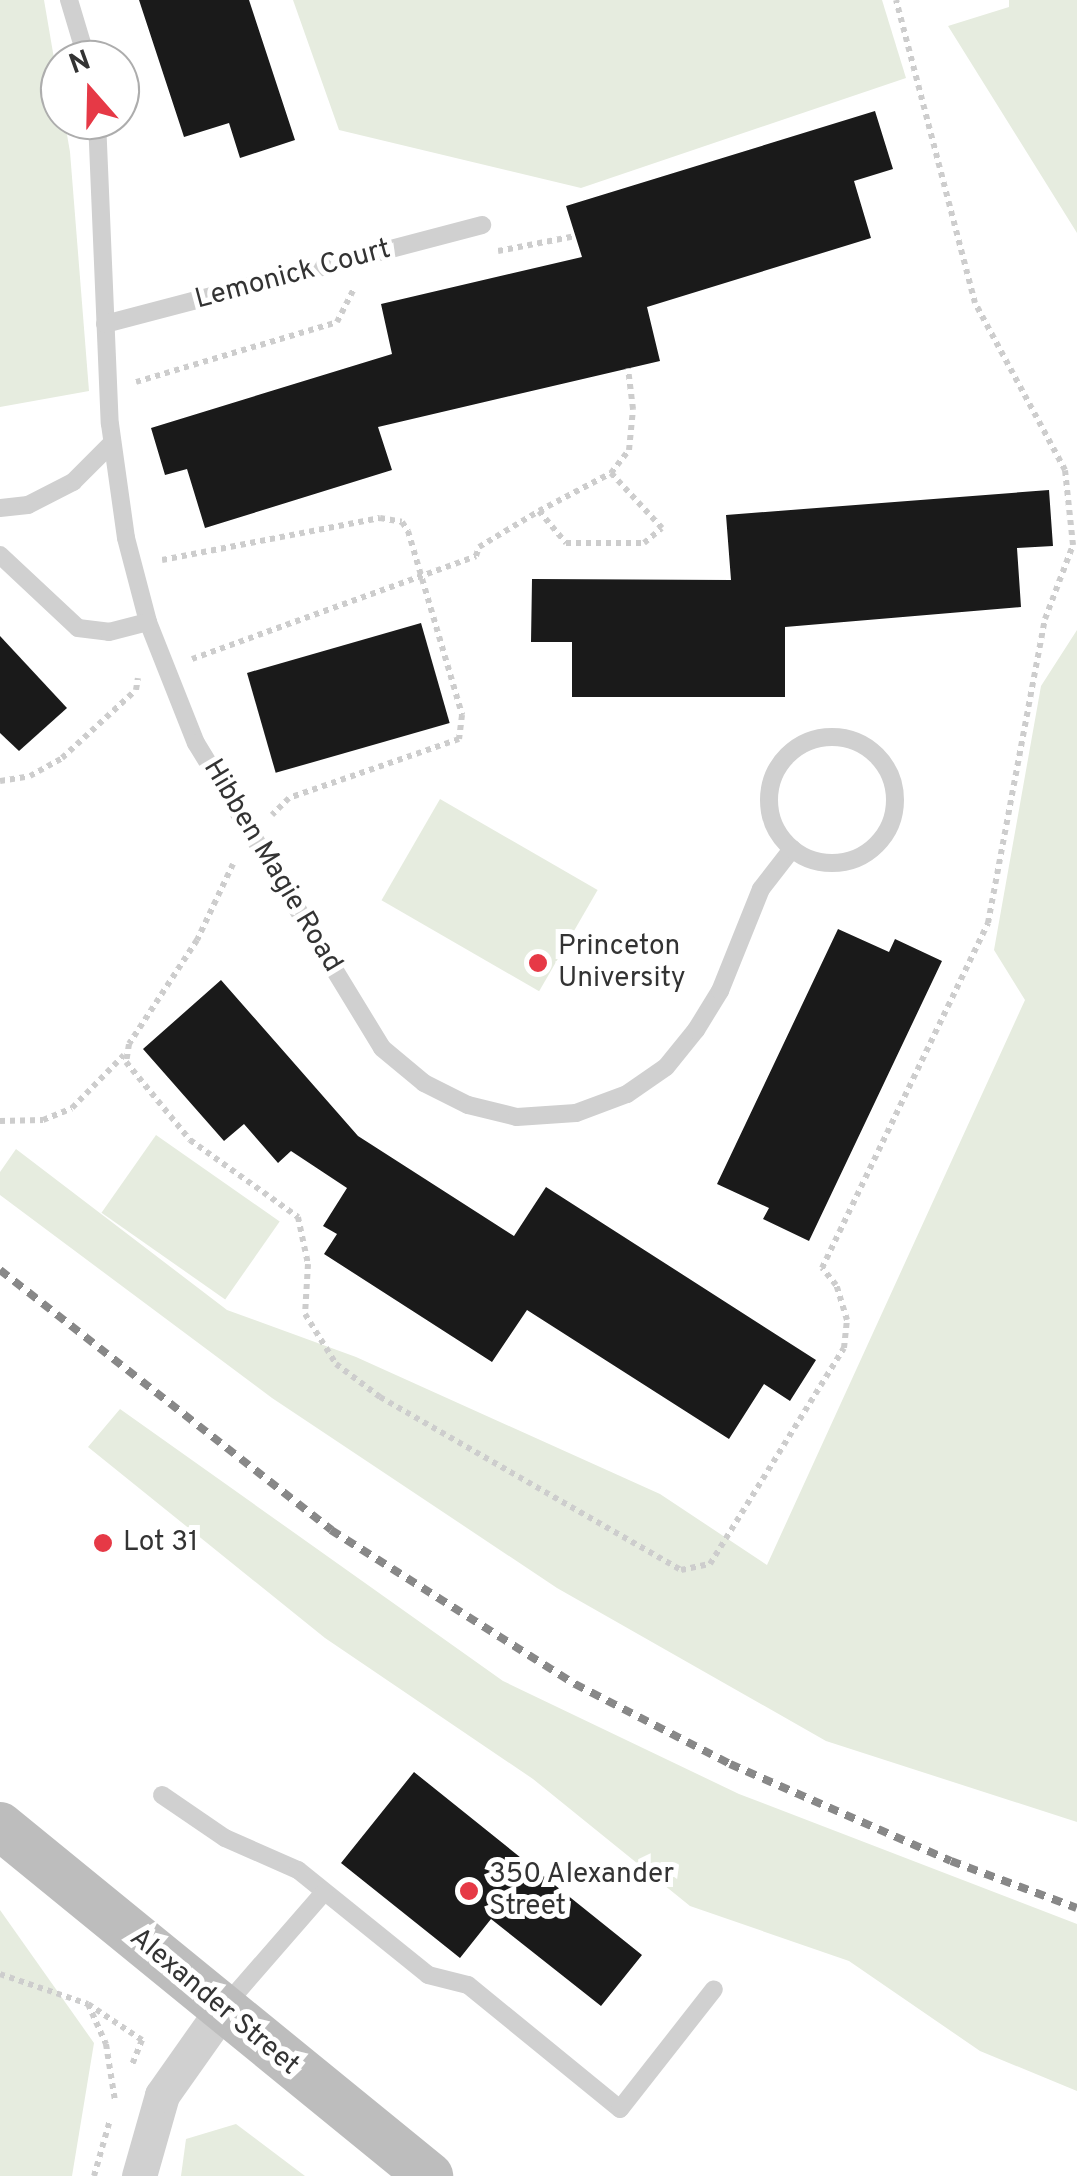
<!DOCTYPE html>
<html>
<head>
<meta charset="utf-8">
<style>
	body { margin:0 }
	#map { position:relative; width:1077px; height:2176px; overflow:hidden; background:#fff; font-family:Overpass,sans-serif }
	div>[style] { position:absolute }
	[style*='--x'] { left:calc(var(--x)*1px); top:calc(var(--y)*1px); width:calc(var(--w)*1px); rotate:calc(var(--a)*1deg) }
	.green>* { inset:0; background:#e6ecdf; transform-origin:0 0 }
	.building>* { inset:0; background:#1a1a1a; transform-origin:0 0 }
	.path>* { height:6px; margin-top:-3px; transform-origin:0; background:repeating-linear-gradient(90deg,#cdcdcd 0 5px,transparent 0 10px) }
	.lane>* { height:18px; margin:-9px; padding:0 9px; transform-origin:9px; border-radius:9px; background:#d0d0d0 }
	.lane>.ring { margin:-9px; padding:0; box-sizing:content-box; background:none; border:18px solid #d0d0d0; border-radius:50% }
	.street>* { height:35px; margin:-17.5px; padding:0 17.5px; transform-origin:17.5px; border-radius:17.5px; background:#d0d0d0 }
	.secondary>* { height:48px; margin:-24px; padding:0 24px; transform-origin:24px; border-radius:24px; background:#bdbdbd }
	.rail>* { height:8px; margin-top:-4px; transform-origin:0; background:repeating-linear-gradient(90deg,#888 0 10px,transparent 0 18px) }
	.dots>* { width:28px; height:28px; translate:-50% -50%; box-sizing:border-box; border:5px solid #fff; border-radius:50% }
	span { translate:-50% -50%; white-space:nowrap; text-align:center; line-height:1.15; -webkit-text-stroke:10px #fff; paint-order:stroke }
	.street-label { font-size:28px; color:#333 }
	.poi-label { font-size:28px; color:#333 }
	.left { translate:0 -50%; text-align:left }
	.north { position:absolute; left:40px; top:40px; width:100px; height:100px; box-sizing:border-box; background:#fff; border:2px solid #adadad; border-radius:50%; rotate:340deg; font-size:28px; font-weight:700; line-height:40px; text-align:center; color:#333 }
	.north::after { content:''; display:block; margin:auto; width:35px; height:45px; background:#e63946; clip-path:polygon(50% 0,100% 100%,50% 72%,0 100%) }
</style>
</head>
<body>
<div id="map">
	<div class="green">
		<i style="clip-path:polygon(0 0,44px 0,70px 152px,89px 391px,0 407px)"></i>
		<i style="clip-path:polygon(293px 0,882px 0,906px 78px,581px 188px,339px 130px)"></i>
		<i style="clip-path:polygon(1009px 0,1077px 0,1077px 233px,948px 26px,1009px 7px)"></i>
		<i style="clip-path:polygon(1077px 630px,1077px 1822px,826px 1741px,557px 1588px,272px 1398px,0 1195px,0 1172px,16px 1149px,227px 1310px,356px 1357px,660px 1494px,767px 1565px,1025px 1000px,994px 950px,1041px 686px)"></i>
		<i style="left:440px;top:799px;width:182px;height:117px;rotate:30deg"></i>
		<i style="left:156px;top:1135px;width:151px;height:95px;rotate:35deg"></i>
		<i style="clip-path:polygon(120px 1409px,503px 1681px,739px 1794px,1077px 1924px,1077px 2091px,980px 2051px,849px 1961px,690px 1906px,533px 1779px,325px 1638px,88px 1447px)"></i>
		<i style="clip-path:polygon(0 1910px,94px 2043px,72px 2176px,0 2176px)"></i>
		<i style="clip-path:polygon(236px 2124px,305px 2176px,181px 2176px,186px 2139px)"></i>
	</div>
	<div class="building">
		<i style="clip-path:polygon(139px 0,249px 0,295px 140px,240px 158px,229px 123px,184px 137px)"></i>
		<i style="clip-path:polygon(875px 111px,893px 169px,854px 181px,871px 238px,647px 307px,660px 361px,378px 427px,392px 470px,205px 528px,187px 469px,165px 475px,151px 428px,392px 354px,381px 304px,582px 257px,566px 206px)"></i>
		<i style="clip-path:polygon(1049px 490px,1053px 546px,1017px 548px,1021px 607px,785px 627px,785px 697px,572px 697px,572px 642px,531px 642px,532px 579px,731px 580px,726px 515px)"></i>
		<i style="left:421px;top:623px;width:104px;height:181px;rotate:74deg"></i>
		<i style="clip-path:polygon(0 636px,67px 708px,19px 751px,0 733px)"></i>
		<i style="clip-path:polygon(838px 929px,889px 952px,895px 939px,942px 961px,809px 1241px,763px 1219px,769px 1208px,717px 1184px)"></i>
		<i style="clip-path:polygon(221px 980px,358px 1136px,514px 1236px,546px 1187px,816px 1360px,790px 1401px,764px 1384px,729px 1439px,527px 1310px,492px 1362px,324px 1254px,337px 1234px,323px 1226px,347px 1188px,291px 1151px,278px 1163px,244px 1124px,224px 1141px,143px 1049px)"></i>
		<i style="clip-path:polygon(414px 1772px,642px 1955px,601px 2006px,491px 1919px,460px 1958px,341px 1863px)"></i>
	</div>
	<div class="path">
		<i style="--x:498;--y:251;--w:79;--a:-10.9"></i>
		<i style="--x:136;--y:382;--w:210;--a:-16.6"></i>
		<i style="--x:337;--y:322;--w:38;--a:-63"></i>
		<i style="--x:539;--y:511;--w:81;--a:-27.8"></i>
		<i style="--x:611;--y:473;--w:29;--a:-52"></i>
		<i style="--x:629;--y:450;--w:41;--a:-84.4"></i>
		<i style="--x:633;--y:409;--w:41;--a:-97"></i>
		<i style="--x:162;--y:560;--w:222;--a:-10.9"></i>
		<i style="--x:380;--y:518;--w:22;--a:10"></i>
		<i style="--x:402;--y:522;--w:11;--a:56"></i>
		<i style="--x:408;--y:531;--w:192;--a:73.6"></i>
		<i style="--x:462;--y:715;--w:24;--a:97"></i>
		<i style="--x:459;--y:739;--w:180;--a:160.9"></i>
		<i style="--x:289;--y:798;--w:24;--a:135"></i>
		<i style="--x:192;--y:659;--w:302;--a:-19.9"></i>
		<i style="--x:476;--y:556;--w:9;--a:-72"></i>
		<i style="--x:479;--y:547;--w:70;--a:-31"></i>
		<i style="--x:539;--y:511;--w:42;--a:49.8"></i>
		<i style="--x:566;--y:543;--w:78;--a:0"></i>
		<i style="--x:644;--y:543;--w:23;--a:-40"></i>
		<i style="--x:662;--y:528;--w:75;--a:-132.8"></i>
		<i style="--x:0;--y:781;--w:30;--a:-9"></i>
		<i style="--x:30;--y:776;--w:37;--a:-29"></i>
		<i style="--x:62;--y:758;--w:100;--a:-42.6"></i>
		<i style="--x:136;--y:690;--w:12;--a:-81"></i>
		<i style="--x:233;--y:864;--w:84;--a:115.3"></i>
		<i style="--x:197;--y:940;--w:124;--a:123.2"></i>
		<i style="--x:129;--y:1044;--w:18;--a:99"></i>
		<i style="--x:126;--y:1062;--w:101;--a:50.6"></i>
		<i style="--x:190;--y:1140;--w:133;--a:35.5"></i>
		<i style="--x:298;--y:1217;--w:48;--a:78"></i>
		<i style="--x:308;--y:1264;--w:50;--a:93.4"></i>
		<i style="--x:305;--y:1314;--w:59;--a:58.2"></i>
		<i style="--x:336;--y:1364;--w:55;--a:36.9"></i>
		<i style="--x:380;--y:1397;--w:347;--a:29.9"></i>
		<i style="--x:681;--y:1570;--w:30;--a:-12"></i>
		<i style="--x:710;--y:1564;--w:254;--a:-58.2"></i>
		<i style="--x:844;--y:1348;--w:28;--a:-84"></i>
		<i style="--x:847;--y:1320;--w:37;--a:-107"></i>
		<i style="--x:836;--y:1285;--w:22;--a:-129"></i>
		<i style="--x:822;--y:1268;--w:383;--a:-64.3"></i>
		<i style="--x:988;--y:923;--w:309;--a:-79.4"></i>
		<i style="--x:1045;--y:619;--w:79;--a:-69.3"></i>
		<i style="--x:1073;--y:545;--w:75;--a:-96.1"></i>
		<i style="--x:1065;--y:470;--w:190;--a:-118.3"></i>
		<i style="--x:975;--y:303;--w:313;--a:-104.6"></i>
		<i style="--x:0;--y:1121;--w:43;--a:-1.3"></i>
		<i style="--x:43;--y:1120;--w:31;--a:-22"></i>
		<i style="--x:72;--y:1108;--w:74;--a:-45.5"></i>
		<i style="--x:0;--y:1974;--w:93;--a:18.8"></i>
		<i style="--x:88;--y:2004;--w:44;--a:65.8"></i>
		<i style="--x:106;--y:2044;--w:58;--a:81"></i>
		<i style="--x:88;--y:2004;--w:65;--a:33.7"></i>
		<i style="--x:142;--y:2040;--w:29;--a:112"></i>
		<i style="--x:94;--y:2176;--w:58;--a:-74.1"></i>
	</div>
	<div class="lane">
		<i style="--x:69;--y:0;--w:63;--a:73.3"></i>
		<i style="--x:97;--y:120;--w:304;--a:87.6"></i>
		<i style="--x:110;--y:424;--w:115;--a:82"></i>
		<i style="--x:126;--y:538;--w:87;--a:75.3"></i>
		<i style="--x:148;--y:622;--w:130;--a:68.4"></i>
		<i style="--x:196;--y:743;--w:357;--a:58.6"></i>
		<i style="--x:382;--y:1048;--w:55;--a:39.8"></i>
		<i style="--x:424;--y:1083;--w:49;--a:26.6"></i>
		<i style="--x:468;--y:1105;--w:50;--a:13.8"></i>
		<i style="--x:517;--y:1117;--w:59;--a:-3.9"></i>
		<i style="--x:576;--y:1113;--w:54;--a:-20.4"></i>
		<i style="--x:627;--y:1094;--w:47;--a:-34.7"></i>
		<i style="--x:666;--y:1067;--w:48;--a:-51"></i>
		<i style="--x:696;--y:1030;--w:46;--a:-58.4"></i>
		<i style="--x:720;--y:991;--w:110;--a:-68.1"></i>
		<i style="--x:761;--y:889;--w:51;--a:-52.2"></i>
		<i style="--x:105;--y:324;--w:390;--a:-14.7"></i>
		<i style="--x:0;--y:508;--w:28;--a:-6"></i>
		<i style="--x:28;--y:505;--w:51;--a:-27.1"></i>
		<i style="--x:73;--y:482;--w:55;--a:-45"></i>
		<i style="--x:0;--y:555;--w:107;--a:43.1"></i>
		<i style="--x:78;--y:628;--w:31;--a:7"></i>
		<i style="--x:109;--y:632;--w:40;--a:-14.4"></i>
		<i class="ring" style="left:769px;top:737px;width:108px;height:108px"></i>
		<i style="--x:162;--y:1795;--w:76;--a:34.3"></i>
		<i style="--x:225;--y:1838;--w:80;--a:23.7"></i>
		<i style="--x:298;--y:1870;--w:167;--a:38.9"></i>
		<i style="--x:428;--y:1975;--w:41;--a:14"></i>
		<i style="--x:468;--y:1985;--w:196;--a:39.2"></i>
		<i style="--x:620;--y:2109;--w:152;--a:-51.9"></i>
		<i style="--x:225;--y:2006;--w:151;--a:-49"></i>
	</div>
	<div class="street">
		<i style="--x:139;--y:2176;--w:84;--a:-74.1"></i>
		<i style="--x:162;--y:2095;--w:104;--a:-54.8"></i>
	</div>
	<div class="secondary">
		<i style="--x:0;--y:1826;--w:554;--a:39.21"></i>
	</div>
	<div class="rail">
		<i style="--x:0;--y:1270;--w:421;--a:38.1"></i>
		<i style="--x:331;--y:1530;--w:289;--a:32.3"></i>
		<i style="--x:575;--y:1684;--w:174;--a:27.3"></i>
		<i style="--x:730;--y:1764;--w:241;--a:23.7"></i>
		<i style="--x:951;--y:1861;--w:134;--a:20.5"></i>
	</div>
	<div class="dots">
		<i style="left:538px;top:963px;background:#e63946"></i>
		<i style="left:103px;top:1543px;background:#e63946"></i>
		<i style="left:469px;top:1891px;background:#e63946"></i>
	</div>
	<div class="street-label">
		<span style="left:293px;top:275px;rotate:-15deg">Lemonick Court</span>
		<span style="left:272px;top:866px;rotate:59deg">Hibben Magie Road</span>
		<span style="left:214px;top:2002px;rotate:40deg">Alexander Street</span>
	</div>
	<div class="poi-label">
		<span class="left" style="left:558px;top:963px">Princeton<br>University</span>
		<span class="left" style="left:123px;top:1543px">Lot 31</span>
		<span class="left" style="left:489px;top:1891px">350 Alexander<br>Street</span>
	</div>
	<div class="north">N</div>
</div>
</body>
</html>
